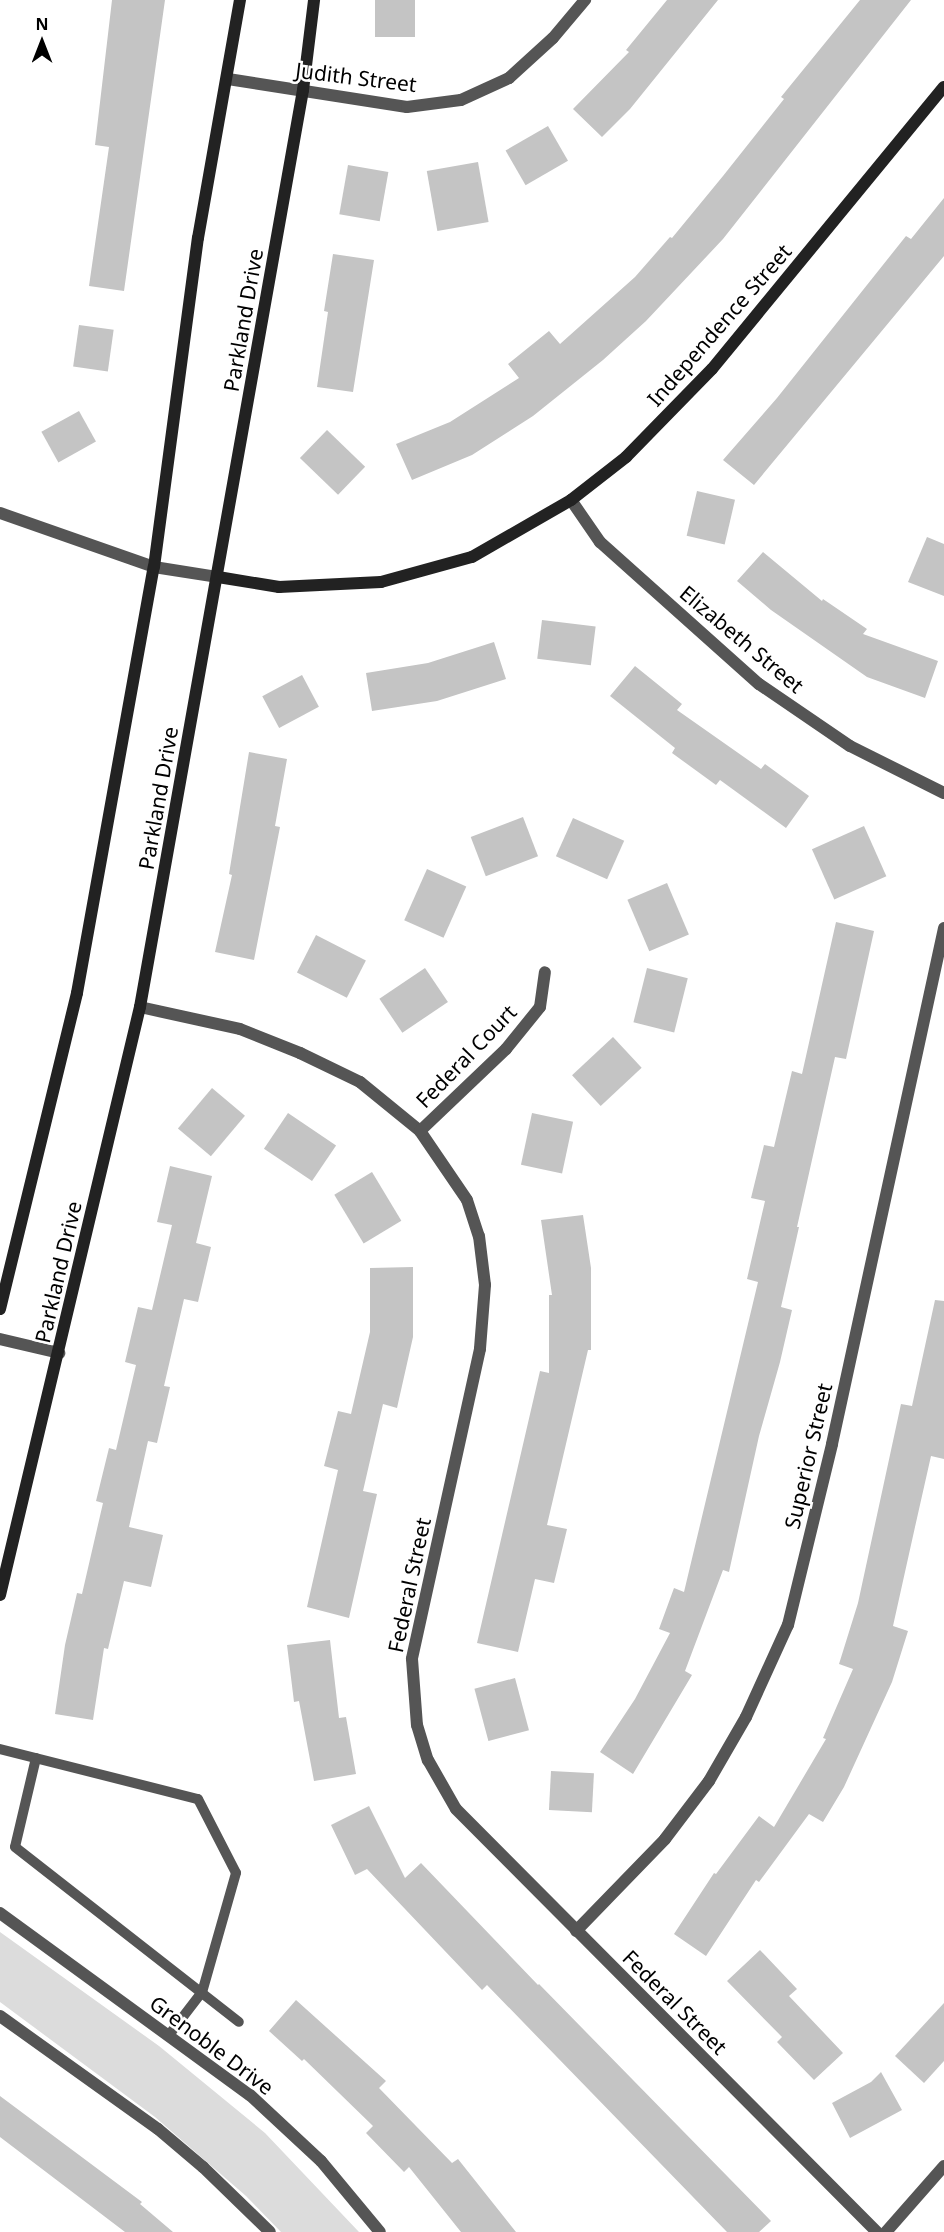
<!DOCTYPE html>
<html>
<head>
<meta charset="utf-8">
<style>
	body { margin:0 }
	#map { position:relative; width:944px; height:2232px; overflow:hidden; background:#fff; font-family:"Noto Sans",sans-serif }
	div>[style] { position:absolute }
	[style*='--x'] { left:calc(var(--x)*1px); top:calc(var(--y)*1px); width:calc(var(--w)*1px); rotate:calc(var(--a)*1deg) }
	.green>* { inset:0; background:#dcdcdc }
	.building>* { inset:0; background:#c4c4c4; transform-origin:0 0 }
	.lane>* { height:10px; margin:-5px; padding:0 5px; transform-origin:5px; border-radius:5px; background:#555 }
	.street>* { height:12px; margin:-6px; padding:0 6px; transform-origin:6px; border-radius:6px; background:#555 }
	.secondary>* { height:12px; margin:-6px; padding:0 6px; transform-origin:6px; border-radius:6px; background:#222 }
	span { translate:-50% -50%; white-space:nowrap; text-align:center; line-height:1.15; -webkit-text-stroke:5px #fff; paint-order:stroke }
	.street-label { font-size:21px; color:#000 }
	.north { position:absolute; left:12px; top:12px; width:60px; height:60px; -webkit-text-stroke:4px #fff; paint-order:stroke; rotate:0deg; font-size:16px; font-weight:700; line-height:24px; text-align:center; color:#000 }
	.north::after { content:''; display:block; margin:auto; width:21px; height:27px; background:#000; clip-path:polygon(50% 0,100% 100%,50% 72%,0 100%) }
</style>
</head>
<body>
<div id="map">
	<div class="green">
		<i style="clip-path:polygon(0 1932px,159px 2046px,265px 2133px,359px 2232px,281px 2232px,246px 2196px,155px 2117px,0 2002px)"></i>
	</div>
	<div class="building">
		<i style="clip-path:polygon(112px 0,165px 0,124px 291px,89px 286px,109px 147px,95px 145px)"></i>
		<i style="left:375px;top:0;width:40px;height:37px"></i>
		<i style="clip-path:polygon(667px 0,718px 0,630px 109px,602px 137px,573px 109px,629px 52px,626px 50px)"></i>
		<i style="clip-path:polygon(860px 0,911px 0,723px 239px,646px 321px,603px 360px,533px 416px,472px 455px,412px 480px,396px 444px,450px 422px,519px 378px,508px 364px,549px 331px,560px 344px,635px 277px,670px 237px,672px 238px,723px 176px,784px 99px,781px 97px)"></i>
		<i style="left:548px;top:126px;width:40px;height:49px;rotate:60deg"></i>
		<i style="left:478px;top:162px;width:61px;height:52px;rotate:80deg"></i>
		<i style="left:348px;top:165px;width:41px;height:50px;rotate:10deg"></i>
		<i style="clip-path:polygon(944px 198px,944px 256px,754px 485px,723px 460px,777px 398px,906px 236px,911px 239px)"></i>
		<i style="clip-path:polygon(333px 254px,374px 260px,353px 392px,317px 387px,328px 312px,324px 311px)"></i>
		<i style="left:79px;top:325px;width:35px;height:42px;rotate:8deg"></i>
		<i style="left:79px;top:411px;width:35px;height:43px;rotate:61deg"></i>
		<i style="left:327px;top:430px;width:53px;height:39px;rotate:44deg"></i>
		<i style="left:697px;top:491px;width:39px;height:46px;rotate:13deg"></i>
		<i style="clip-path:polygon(927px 537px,944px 544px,944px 596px,908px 582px)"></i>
		<i style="clip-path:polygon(763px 552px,822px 601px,823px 599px,867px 629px,863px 634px,938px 661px,925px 698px,867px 677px,771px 610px,737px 581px)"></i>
		<i style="left:542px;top:620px;width:54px;height:39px;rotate:7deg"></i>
		<i style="clip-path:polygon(494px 642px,506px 679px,437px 701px,372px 711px,366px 673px,428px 663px)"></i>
		<i style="clip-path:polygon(635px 666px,682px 704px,677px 710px,761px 769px,765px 764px,809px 796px,786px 828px,720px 780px,716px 785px,672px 753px,675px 748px,610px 696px)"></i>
		<i style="left:302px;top:675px;width:36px;height:45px;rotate:62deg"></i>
		<i style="clip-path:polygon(249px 752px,287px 759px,275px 826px,280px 827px,254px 960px,215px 952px,232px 875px,229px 874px)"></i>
		<i style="left:523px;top:817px;width:42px;height:56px;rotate:69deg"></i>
		<i style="left:573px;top:818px;width:56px;height:42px;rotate:24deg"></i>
		<i style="left:864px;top:826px;width:55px;height:57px;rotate:66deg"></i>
		<i style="left:427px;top:869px;width:43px;height:56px;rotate:24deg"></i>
		<i style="left:667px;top:883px;width:56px;height:43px;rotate:67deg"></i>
		<i style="clip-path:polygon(836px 922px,874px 931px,846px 1059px,835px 1057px,797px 1227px,799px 1227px,781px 1307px,792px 1310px,780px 1362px,759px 1436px,729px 1572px,723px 1570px,685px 1671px,692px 1675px,633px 1774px,600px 1752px,635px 1699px,670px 1633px,659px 1629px,674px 1588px,684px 1592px,758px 1282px,747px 1279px,765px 1201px,751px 1198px,764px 1145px,774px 1147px,792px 1071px,802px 1074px)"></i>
		<i style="left:316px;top:935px;width:56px;height:42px;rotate:27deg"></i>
		<i style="left:425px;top:968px;width:41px;height:55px;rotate:56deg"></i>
		<i style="left:647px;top:968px;width:42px;height:56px;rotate:14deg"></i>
		<i style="left:613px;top:1037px;width:42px;height:56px;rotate:47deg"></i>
		<i style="left:212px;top:1088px;width:43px;height:53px;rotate:40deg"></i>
		<i style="left:288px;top:1113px;width:58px;height:43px;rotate:34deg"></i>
		<i style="left:532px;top:1113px;width:42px;height:53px;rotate:12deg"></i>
		<i style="clip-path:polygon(170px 1166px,212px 1176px,196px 1243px,211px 1247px,198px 1302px,184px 1299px,164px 1386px,170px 1387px,157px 1443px,148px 1441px,129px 1527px,163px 1535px,151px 1587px,124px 1581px,108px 1649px,104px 1648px,93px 1720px,55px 1714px,65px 1645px,77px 1593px,82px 1594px,103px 1503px,96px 1501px,109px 1448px,116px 1450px,136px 1365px,125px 1362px,138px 1307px,152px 1310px,172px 1225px,157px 1222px)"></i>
		<i style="left:372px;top:1172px;width:57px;height:44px;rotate:59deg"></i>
		<i style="clip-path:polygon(583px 1215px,591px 1268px,591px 1350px,588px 1350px,547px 1525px,567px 1529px,554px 1583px,535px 1579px,518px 1652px,477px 1643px,540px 1371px,549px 1373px,549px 1295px,552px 1295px,541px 1220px)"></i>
		<i style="clip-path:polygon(413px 1267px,413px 1337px,397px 1408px,383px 1404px,363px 1491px,377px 1494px,349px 1618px,307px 1607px,338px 1470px,324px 1466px,338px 1411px,351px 1414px,370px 1332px,370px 1268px)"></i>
		<i style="clip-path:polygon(935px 1300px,944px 1301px,944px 1459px,931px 1456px,915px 1527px,893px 1626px,908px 1631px,892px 1682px,844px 1787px,823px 1822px,809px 1814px,759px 1882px,756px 1880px,706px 1956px,674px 1934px,714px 1873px,716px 1874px,759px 1816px,774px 1827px,826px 1739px,823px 1738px,853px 1669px,839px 1664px,858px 1603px,901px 1404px,912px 1406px)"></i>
		<i style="clip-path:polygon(330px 1640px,339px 1718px,346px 1717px,356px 1774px,314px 1781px,299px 1701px,294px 1702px,287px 1645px)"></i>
		<i style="left:515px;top:1678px;width:54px;height:42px;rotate:75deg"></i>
		<i style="left:551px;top:1771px;width:43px;height:39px;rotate:3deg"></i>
		<i style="clip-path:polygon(369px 1806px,405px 1878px,421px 1863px,538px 1985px,539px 1984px,771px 2221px,759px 2232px,727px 2232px,487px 1985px,482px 1990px,367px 1869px,355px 1875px,331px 1825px)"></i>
		<i style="clip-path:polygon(760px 1950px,797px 1989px,789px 1996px,843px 2053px,814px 2080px,777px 2042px,782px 2037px,727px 1981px)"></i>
		<i style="clip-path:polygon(296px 2000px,386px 2081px,379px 2088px,452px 2163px,458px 2159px,516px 2232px,461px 2232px,409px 2167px,404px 2172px,366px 2133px,373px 2126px,304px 2059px,302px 2061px,269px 2031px)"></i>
		<i style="clip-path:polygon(944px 2003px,944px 2061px,924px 2083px,895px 2056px)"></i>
		<i style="clip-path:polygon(881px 2072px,902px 2110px,850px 2138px,832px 2103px,871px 2082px)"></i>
		<i style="clip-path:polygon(0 2096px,142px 2202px,140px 2204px,173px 2232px,125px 2232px,0 2137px)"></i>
	</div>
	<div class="lane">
		<i style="--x:0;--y:1749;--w:204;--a:14.2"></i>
		<i style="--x:198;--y:1799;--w:83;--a:62.8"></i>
		<i style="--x:236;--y:1873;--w:124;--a:105.9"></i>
		<i style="--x:202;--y:1992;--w:54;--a:127.5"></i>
		<i style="--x:36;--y:1758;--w:91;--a:103.3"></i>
		<i style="--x:15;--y:1847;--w:284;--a:38"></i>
	</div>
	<div class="street">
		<i style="--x:228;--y:79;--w:181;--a:8.9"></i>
		<i style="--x:407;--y:107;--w:54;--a:-7.4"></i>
		<i style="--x:461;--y:100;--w:53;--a:-24.6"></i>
		<i style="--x:509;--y:78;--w:59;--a:-42.3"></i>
		<i style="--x:553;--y:38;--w:50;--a:-49.9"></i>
		<i style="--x:571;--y:500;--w:51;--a:55.4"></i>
		<i style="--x:600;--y:542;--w:213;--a:41.8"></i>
		<i style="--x:759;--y:684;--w:110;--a:34.3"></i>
		<i style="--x:850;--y:746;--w:105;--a:26.6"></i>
		<i style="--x:0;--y:513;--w:163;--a:19.3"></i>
		<i style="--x:154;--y:567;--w:65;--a:8.9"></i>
		<i style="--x:140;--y:1007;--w:102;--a:12.4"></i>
		<i style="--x:240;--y:1029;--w:65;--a:21.8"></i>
		<i style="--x:300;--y:1053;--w:67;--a:25.8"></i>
		<i style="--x:360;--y:1082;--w:77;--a:39.2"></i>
		<i style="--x:420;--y:1131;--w:83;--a:55.7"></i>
		<i style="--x:467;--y:1200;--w:38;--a:72"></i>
		<i style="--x:479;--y:1236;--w:49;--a:83"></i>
		<i style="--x:485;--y:1285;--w:64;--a:94.5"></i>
		<i style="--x:480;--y:1349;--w:317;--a:102.4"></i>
		<i style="--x:412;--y:1659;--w:66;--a:85.7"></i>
		<i style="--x:417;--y:1725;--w:37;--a:73"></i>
		<i style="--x:428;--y:1760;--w:56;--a:60.3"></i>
		<i style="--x:456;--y:1809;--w:597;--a:45.14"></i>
		<i style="--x:420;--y:1131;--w:119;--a:-43.6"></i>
		<i style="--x:506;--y:1049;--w:54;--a:-51"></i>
		<i style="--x:540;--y:1007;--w:35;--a:-82"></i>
		<i style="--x:0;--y:1339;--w:61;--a:13.3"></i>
		<i style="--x:0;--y:1913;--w:309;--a:36.1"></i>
		<i style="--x:250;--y:2095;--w:97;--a:42.9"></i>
		<i style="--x:321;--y:2161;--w:92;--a:50.3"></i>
		<i style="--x:576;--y:1931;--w:128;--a:-45.9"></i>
		<i style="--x:665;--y:1839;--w:73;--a:-52.8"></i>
		<i style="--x:709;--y:1781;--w:74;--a:-60"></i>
		<i style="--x:746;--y:1717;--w:101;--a:-65.5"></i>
		<i style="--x:788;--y:1625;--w:186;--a:-76.3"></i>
		<i style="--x:832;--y:1444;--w:528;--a:-77.75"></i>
		<i style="--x:0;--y:2016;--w:194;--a:35.6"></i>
		<i style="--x:158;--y:2129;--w:59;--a:40.2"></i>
		<i style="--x:203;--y:2167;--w:93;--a:44.1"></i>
		<i style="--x:886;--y:2232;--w:88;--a:-48.7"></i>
	</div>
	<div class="secondary">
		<i style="--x:218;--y:577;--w:62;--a:9.3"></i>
		<i style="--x:279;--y:587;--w:102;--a:-2.8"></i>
		<i style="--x:381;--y:582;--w:94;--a:-15.4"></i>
		<i style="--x:472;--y:557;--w:114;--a:-29.9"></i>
		<i style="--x:571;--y:500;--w:70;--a:-38"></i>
		<i style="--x:626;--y:457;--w:123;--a:-45.7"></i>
		<i style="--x:712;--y:369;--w:365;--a:-50.6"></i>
		<i style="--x:0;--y:1309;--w:325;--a:-76.3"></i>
		<i style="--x:77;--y:993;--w:433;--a:-79.8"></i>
		<i style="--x:154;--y:567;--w:332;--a:-82.4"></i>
		<i style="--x:198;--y:238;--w:242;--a:-80"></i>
		<i style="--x:0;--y:1595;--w:604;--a:-76.61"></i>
		<i style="--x:140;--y:1007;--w:931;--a:-79.92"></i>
		<i style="--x:303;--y:90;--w:91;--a:-83"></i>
	</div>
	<div class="street-label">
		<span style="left:356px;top:77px;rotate:7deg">Judith Street</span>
		<span style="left:243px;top:320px;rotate:-80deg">Parkland Drive</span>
		<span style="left:719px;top:325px;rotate:-49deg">Independence Street</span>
		<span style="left:742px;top:639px;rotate:40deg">Elizabeth Street</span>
		<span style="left:158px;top:798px;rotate:-80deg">Parkland Drive</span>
		<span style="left:466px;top:1056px;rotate:-46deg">Federal Court</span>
		<span style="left:58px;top:1272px;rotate:-77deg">Parkland Drive</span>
		<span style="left:808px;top:1456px;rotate:-77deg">Superior Street</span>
		<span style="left:409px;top:1585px;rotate:-78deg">Federal Street</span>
		<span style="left:675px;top:2002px;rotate:45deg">Federal Street</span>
		<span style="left:212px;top:2045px;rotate:37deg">Grenoble Drive</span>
	</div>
	<div class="north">N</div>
</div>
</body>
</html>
